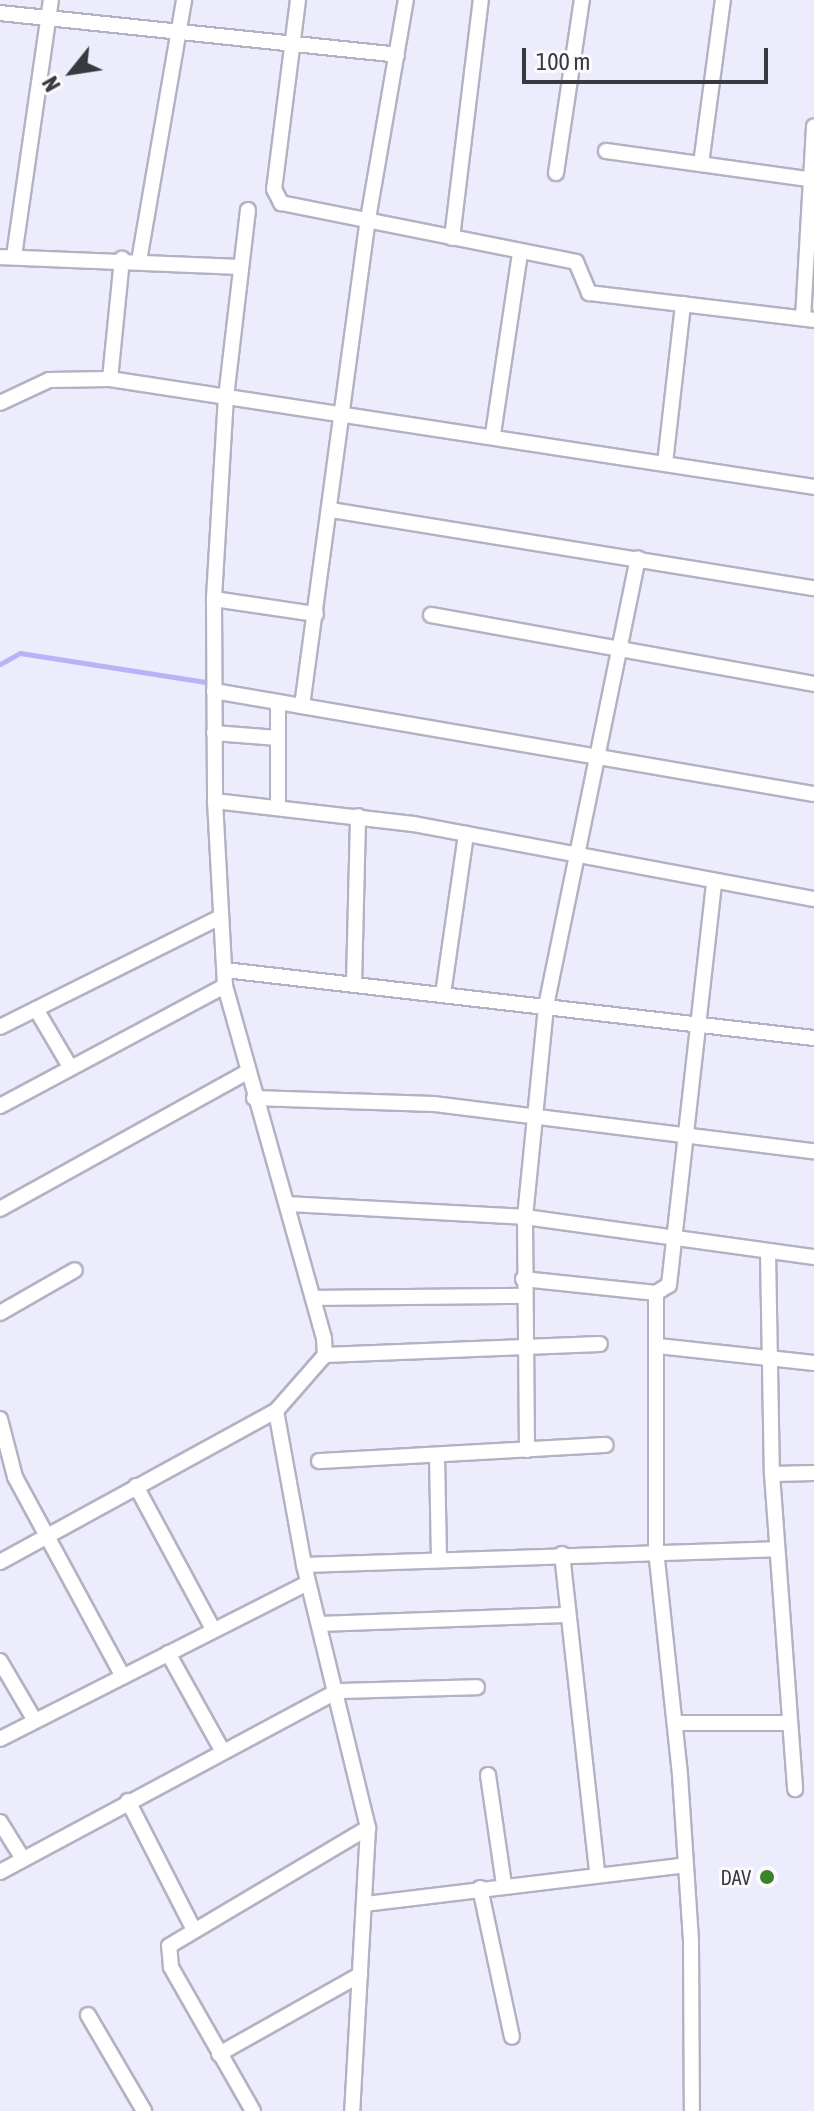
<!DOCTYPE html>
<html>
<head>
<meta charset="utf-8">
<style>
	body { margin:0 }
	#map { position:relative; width:814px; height:2111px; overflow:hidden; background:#edecfd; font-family:"Asap Condensed",sans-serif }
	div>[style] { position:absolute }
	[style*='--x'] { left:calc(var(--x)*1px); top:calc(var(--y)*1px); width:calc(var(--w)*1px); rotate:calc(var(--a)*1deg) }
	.stream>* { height:5px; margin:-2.5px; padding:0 2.5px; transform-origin:2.5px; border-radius:2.5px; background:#b8b3f7 }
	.roads { filter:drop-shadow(2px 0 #b2b2c2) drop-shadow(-2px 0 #b2b2c2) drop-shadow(0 2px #b2b2c2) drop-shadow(0 -2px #b2b2c2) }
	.minor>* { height:14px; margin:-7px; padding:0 7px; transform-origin:7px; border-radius:7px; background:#fff }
	.dots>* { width:22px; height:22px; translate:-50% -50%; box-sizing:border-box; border:4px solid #fbfbfe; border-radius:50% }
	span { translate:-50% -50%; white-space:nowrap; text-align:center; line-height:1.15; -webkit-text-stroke:6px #fbfbfe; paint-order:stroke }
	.poi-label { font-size:20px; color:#393940 }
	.right { translate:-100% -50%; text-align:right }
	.north { position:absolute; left:32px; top:32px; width:80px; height:80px; -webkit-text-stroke:6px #fbfbfe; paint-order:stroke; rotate:240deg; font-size:22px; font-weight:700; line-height:32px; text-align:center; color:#393940 }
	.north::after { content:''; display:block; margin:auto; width:28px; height:36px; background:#393940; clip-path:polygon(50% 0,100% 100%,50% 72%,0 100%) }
	.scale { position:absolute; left:522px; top:48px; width:246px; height:36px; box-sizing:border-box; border:4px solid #393940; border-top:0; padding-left:10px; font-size:24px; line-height:28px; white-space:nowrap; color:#393940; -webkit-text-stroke:6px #fbfbfe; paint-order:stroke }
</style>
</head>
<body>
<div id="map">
	<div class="stream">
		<i style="--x:0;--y:664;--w:23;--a:-29"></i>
		<i style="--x:20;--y:653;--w:188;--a:8.9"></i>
	</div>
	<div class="roads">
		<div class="minor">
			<i style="--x:298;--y:0;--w:191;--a:97.2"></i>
			<i style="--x:274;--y:189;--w:16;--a:63"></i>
			<i style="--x:281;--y:203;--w:301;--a:11.3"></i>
			<i style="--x:576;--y:262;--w:34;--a:67"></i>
			<i style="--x:589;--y:293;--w:227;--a:6.8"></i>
			<i style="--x:0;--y:13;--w:399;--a:6"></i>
			<i style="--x:606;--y:151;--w:210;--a:7.9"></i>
			<i style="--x:701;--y:164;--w:165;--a:-82.4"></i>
			<i style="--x:556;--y:173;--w:175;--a:-81.5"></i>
			<i style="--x:248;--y:210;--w:187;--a:96.7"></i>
			<i style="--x:226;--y:396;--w:203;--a:93.4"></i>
			<i style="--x:214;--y:599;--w:202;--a:89.7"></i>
			<i style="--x:215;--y:801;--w:185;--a:86.9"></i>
			<i style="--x:225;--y:986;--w:366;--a:74.3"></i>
			<i style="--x:324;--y:1338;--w:17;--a:87"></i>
			<i style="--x:325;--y:1355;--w:74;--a:131.2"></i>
			<i style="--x:276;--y:1411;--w:157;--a:79.7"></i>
			<i style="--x:304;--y:1565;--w:271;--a:76.3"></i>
			<i style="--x:368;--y:1828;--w:283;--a:93.2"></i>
			<i style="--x:452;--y:238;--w:240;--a:-83.1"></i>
			<i style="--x:14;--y:256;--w:259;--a:-81.8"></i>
			<i style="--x:0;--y:257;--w:240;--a:2.4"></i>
			<i style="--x:139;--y:261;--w:265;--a:-80.2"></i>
			<i style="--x:803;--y:318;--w:192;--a:-86.7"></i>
			<i style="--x:110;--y:379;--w:121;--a:-84.3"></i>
			<i style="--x:0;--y:403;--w:54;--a:-25.1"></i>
			<i style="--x:49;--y:380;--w:61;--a:-0.9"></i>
			<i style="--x:110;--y:379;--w:712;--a:8.72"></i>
			<i style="--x:493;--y:434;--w:183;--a:-81.5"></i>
			<i style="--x:665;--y:463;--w:160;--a:-83.5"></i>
			<i style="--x:331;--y:510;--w:489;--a:9.2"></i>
			<i style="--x:214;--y:599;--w:103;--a:8.4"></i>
			<i style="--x:431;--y:615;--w:389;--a:10.2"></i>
			<i style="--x:214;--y:691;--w:609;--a:9.74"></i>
			<i style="--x:302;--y:706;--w:491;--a:-82.3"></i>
			<i style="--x:368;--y:219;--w:222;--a:-80.2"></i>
			<i style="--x:214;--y:733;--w:64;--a:4.5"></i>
			<i style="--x:215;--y:801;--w:199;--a:6.6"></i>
			<i style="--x:413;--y:824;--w:408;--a:10.6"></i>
			<i style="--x:278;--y:806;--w:104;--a:-90"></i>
			<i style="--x:225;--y:970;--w:593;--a:6.59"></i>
			<i style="--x:354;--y:983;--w:167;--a:-88.6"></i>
			<i style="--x:443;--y:994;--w:162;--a:-81.8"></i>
			<i style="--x:36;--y:1009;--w:65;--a:59.5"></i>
			<i style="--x:0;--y:1027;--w:247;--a:-26.5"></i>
			<i style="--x:254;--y:1098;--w:180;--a:1.9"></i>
			<i style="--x:434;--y:1104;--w:383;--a:7.1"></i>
			<i style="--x:0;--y:1106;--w:255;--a:-28.1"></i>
			<i style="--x:288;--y:1204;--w:237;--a:3.1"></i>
			<i style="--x:525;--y:1217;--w:292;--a:7.9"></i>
			<i style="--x:0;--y:1209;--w:280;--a:-29"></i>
			<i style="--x:768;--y:1252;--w:222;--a:89"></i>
			<i style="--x:772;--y:1474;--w:316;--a:85.8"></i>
			<i style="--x:523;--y:1279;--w:134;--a:6"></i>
			<i style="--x:656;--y:1293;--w:15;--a:-32"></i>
			<i style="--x:669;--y:1285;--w:406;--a:-83.6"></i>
			<i style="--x:656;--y:1293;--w:257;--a:90"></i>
			<i style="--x:656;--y:1550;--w:226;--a:83.9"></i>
			<i style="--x:680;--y:1775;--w:167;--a:86.2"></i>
			<i style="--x:691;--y:1942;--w:169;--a:89.7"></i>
			<i style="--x:315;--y:1298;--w:208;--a:-0.6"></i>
			<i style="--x:0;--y:1313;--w:86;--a:-29.8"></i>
			<i style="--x:658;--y:1346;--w:157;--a:6.2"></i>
			<i style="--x:325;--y:1355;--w:275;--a:-2.3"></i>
			<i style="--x:0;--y:1419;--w:60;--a:75.5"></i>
			<i style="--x:15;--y:1477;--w:227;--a:61.6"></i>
			<i style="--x:527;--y:1450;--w:233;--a:-90.5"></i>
			<i style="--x:525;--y:1217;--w:212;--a:-84.3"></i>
			<i style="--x:546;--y:1006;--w:457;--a:-78.4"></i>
			<i style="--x:437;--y:1455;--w:103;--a:88.9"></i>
			<i style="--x:319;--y:1461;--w:287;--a:-3.2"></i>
			<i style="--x:772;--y:1474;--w:42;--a:-1.4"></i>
			<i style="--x:136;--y:1486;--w:162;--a:61.7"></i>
			<i style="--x:562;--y:1554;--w:321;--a:83.7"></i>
			<i style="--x:0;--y:1562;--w:315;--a:-28.7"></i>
			<i style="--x:304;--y:1565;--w:472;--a:-1.9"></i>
			<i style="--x:319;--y:1624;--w:246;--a:-2.1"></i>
			<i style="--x:168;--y:1653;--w:111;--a:60.9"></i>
			<i style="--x:0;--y:1661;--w:69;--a:59.7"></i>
			<i style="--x:676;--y:1723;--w:114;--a:0"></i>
			<i style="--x:0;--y:1739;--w:345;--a:-26.9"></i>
			<i style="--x:488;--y:1775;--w:111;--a:81.7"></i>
			<i style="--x:128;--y:1801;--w:143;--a:62.9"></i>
			<i style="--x:0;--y:1822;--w:44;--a:58.1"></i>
			<i style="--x:0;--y:1872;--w:383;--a:-28.2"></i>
			<i style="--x:338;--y:1691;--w:139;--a:-1.6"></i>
			<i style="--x:480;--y:1888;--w:152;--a:77.9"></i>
			<i style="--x:365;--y:1904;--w:323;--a:-6.9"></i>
			<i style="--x:88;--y:2015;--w:111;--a:59.7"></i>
			<i style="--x:219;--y:2054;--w:162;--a:-29.3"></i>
			<i style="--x:253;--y:2111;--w:166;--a:-119.7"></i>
			<i style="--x:171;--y:1967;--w:21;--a:-95"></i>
			<i style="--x:169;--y:1946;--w:231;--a:-30.7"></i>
		</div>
	</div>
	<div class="dots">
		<i style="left:767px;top:1877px;background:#3b832a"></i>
	</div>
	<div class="poi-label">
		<span class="right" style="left:751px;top:1877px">DAV</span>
	</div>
	<div class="north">N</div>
	<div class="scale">100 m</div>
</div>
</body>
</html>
